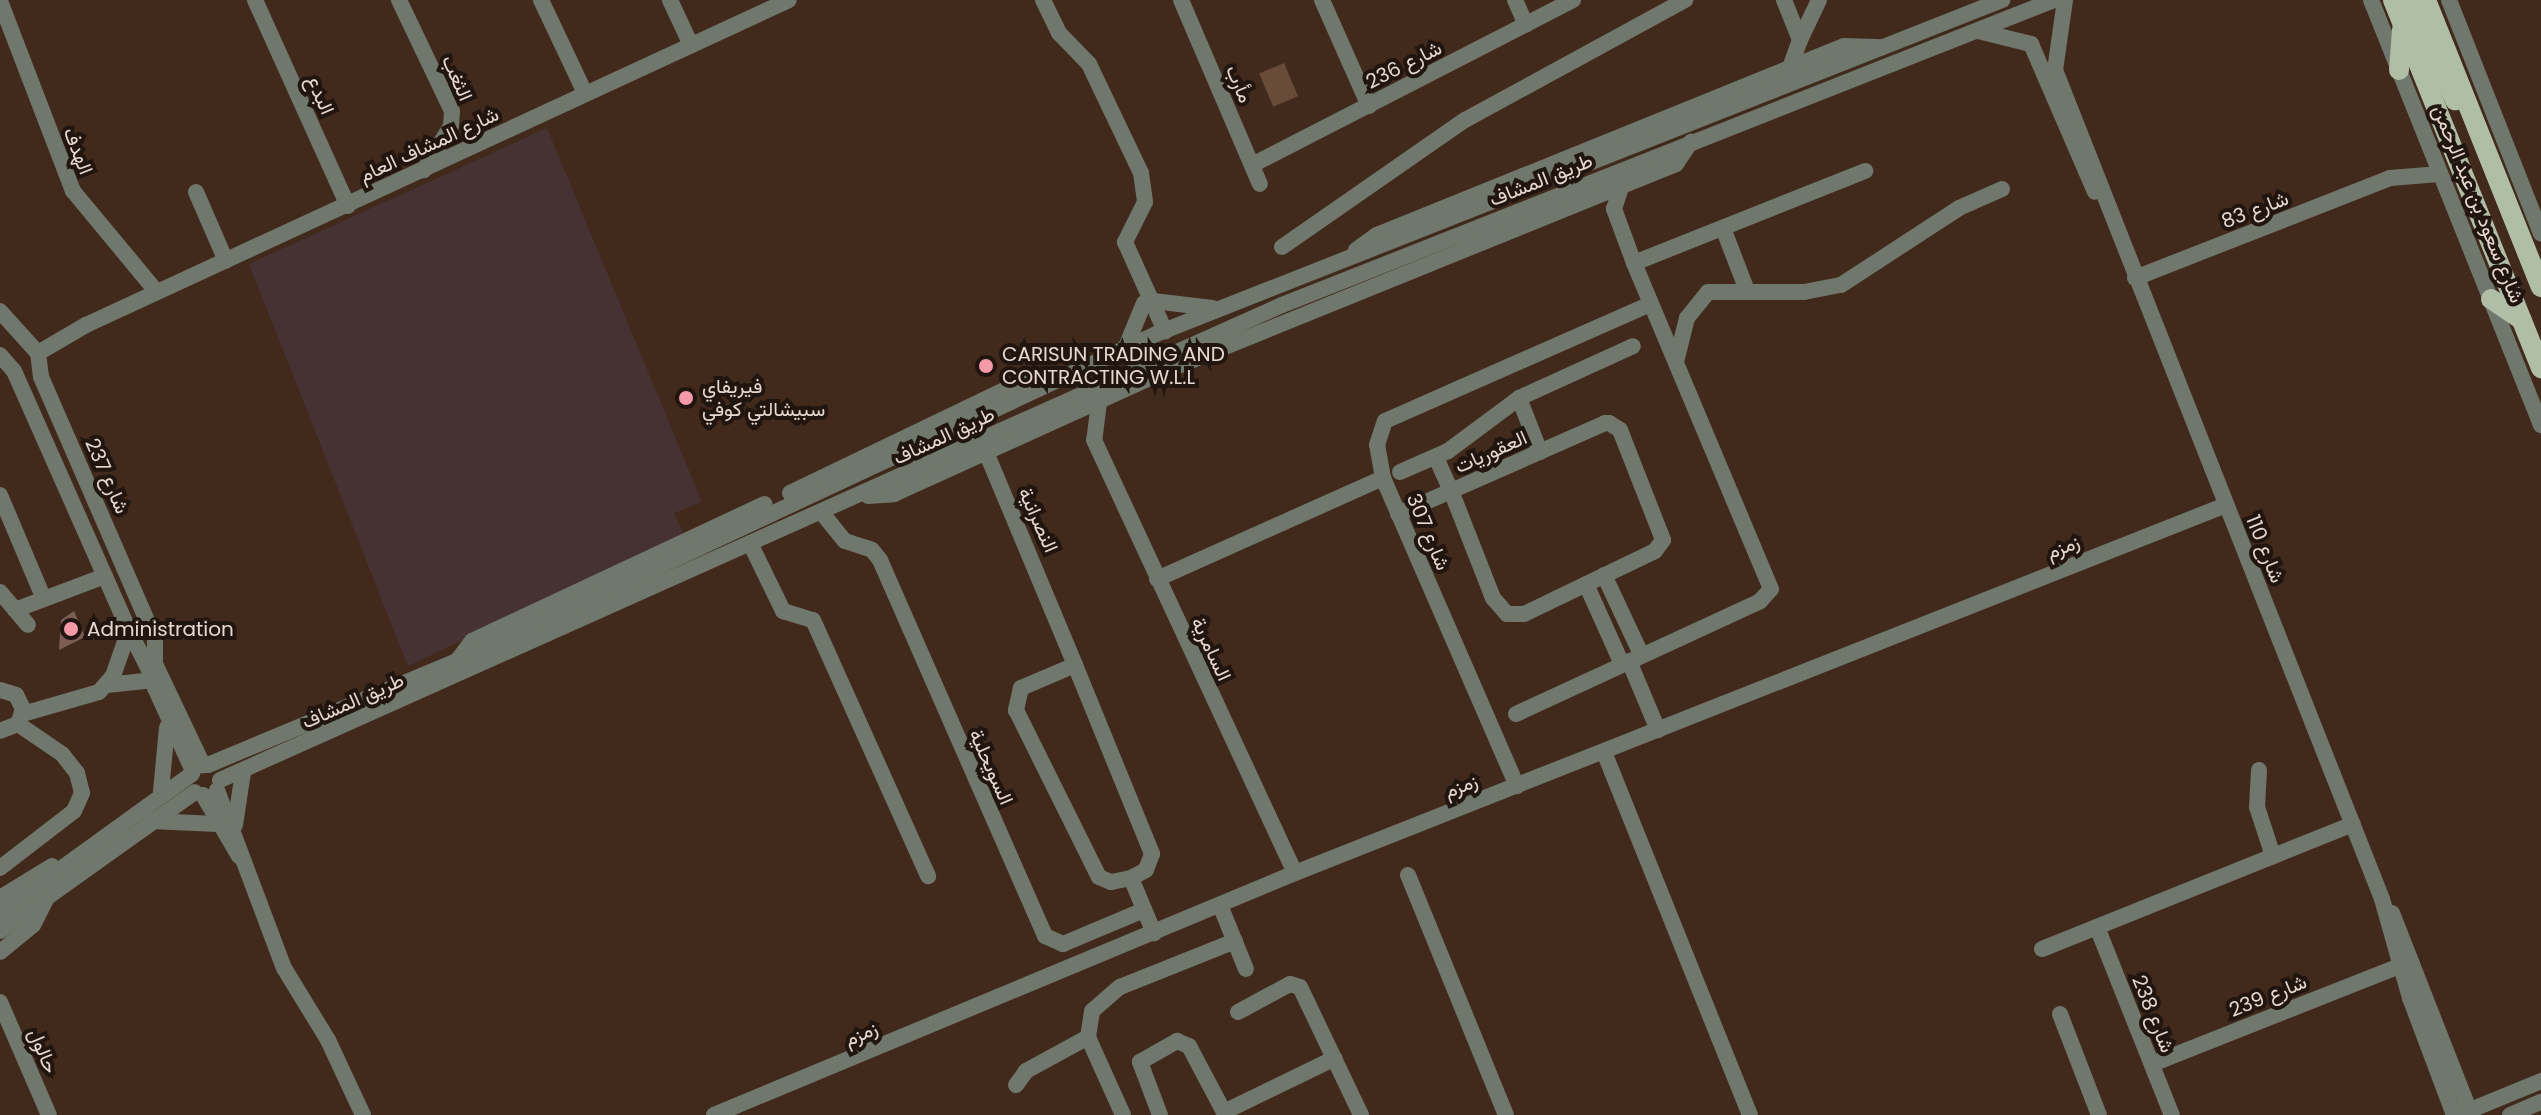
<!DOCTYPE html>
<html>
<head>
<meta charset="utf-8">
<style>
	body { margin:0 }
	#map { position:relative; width:2541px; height:1115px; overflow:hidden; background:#412a1c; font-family:Poppins,Vazirmatn,sans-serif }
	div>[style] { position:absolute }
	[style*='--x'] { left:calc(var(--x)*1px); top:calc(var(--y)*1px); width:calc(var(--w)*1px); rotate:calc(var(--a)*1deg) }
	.commercial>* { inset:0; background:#463133 }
	.green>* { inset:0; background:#684b39; transform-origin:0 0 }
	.building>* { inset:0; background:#7b5d56 }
	.minor>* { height:16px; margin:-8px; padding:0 8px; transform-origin:8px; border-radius:8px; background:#70776c }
	.major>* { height:20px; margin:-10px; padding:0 10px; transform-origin:10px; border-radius:10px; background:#b0bea7 }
	.dots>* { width:22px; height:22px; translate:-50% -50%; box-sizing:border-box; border:4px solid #20160f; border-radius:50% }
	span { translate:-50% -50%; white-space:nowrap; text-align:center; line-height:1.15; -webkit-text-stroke:8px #20160f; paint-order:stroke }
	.street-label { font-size:20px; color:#e7d8cf }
	.poi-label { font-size:20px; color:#e7d8cf }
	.left { translate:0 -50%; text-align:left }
</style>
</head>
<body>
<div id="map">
	<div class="commercial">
		<i style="clip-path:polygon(547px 128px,702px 502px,674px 513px,684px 535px,408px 666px,249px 264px)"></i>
	</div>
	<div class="green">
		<i style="left:1284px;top:63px;width:36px;height:27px;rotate:67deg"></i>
	</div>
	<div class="building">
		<i style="clip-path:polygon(74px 611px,85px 637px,59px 650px,61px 620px)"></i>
	</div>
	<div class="minor">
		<i style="--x:255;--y:0;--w:226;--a:65.7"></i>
		<i style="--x:399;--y:0;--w:123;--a:64.5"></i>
		<i style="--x:452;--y:111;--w:15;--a:94"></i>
		<i style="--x:451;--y:126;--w:52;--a:121.5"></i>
		<i style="--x:541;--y:0;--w:103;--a:64.7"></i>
		<i style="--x:670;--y:0;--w:50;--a:65"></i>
		<i style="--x:1043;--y:0;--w:37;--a:64"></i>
		<i style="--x:1059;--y:33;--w:43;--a:45.9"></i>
		<i style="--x:1089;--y:64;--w:121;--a:64.5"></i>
		<i style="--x:1141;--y:173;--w:29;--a:82"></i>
		<i style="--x:1145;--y:202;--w:45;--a:116.6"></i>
		<i style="--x:1181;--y:0;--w:200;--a:66.8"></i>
		<i style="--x:1322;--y:0;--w:116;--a:66.1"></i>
		<i style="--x:1515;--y:0;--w:27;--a:66"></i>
		<i style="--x:1784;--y:0;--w:43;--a:68.2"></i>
		<i style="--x:1800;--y:40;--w:30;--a:110"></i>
		<i style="--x:2065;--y:0;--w:71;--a:98.1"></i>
		<i style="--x:2055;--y:70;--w:891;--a:68.47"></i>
		<i style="--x:2382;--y:899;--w:103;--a:74.2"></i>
		<i style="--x:2410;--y:998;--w:125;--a:69.4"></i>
		<i style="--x:2371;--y:0;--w:458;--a:68.2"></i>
		<i style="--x:2449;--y:0;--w:251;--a:68.5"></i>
		<i style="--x:0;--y:1;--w:204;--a:69"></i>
		<i style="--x:73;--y:191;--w:131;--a:50.3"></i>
		<i style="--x:1978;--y:31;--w:55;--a:13.8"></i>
		<i style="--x:2031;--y:44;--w:161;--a:66.6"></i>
		<i style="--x:1800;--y:40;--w:44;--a:-64.6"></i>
		<i style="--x:1252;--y:165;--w:361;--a:-27.2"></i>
		<i style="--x:196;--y:192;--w:75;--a:66.5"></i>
		<i style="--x:1723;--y:228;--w:64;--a:69"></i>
		<i style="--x:1125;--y:242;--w:98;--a:65.8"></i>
		<i style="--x:1282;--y:247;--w:223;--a:-34.8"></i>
		<i style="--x:1465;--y:120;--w:251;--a:-28.6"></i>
		<i style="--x:1356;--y:250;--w:26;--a:-36"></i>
		<i style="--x:1377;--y:235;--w:504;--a:-22.03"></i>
		<i style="--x:1844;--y:46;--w:38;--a:2"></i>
		<i style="--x:1634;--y:263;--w:249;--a:-21.7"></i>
		<i style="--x:2135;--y:278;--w:274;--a:-21.4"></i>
		<i style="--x:2390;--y:178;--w:50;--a:-4.6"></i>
		<i style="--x:1153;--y:301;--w:60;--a:6.7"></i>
		<i style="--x:0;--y:311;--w:57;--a:47.9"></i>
		<i style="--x:1125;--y:349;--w:50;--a:-67.6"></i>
		<i style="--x:0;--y:355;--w:21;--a:49"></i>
		<i style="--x:14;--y:371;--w:283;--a:66.1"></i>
		<i style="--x:129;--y:630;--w:49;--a:109.2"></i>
		<i style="--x:113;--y:676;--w:21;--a:131"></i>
		<i style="--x:99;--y:692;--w:79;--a:163.9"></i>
		<i style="--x:1676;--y:362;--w:45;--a:-76"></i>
		<i style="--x:1687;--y:318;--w:33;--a:-51"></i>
		<i style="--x:1708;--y:292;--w:96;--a:0"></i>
		<i style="--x:1804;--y:292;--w:38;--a:-11"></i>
		<i style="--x:1841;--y:285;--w:141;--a:-33.1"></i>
		<i style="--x:1959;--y:208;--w:47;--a:-23.8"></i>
		<i style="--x:1519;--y:398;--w:58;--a:68.7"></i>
		<i style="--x:1099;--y:402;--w:38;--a:97"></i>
		<i style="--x:1094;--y:440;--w:477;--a:65.1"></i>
		<i style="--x:986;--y:452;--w:231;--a:67.3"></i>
		<i style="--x:1075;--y:665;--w:59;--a:156.9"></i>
		<i style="--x:1021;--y:688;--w:23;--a:103"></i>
		<i style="--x:1016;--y:710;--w:186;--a:63.6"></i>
		<i style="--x:1099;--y:877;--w:13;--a:23"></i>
		<i style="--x:1111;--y:882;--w:20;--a:-11"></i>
		<i style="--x:1131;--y:878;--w:60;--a:67.3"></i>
		<i style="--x:1400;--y:472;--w:52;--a:-23.6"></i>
		<i style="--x:1448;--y:451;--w:89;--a:-36.7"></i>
		<i style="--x:1519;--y:398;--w:125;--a:-24.5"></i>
		<i style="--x:1383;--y:478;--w:34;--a:-100"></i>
		<i style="--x:1377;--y:445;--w:25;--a:-72"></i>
		<i style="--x:1385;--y:421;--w:290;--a:-23.8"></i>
		<i style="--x:790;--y:493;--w:270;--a:-25.7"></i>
		<i style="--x:1033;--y:376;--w:22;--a:5"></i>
		<i style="--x:0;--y:495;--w:111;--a:67.1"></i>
		<i style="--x:868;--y:496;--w:26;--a:-4"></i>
		<i style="--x:894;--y:494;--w:290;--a:-24.4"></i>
		<i style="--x:1158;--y:374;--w:559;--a:-22.07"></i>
		<i style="--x:1676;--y:164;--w:27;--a:-56"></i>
		<i style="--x:822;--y:513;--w:36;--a:51"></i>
		<i style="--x:845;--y:541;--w:28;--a:18"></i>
		<i style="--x:872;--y:550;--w:13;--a:51"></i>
		<i style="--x:880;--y:560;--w:411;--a:66.3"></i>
		<i style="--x:1045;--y:936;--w:20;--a:24"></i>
		<i style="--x:1063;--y:944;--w:88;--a:-22.8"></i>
		<i style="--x:1398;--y:514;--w:58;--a:-23.5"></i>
		<i style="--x:1451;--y:491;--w:168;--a:-23.8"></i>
		<i style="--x:1605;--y:423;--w:4;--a:0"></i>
		<i style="--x:1609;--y:423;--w:13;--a:32"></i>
		<i style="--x:1620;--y:430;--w:118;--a:68.6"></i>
		<i style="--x:1663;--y:540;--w:14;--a:126"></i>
		<i style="--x:1655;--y:551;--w:145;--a:154.3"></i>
		<i style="--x:1524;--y:614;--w:17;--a:180"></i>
		<i style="--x:1507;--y:614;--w:21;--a:-131"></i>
		<i style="--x:1493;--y:598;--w:115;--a:-111.4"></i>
		<i style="--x:1451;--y:491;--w:37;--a:-114"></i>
		<i style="--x:750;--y:543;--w:76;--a:64.1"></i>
		<i style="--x:783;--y:611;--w:31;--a:17"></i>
		<i style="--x:813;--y:620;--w:281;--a:65.8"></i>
		<i style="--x:1604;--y:575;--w:89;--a:64.9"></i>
		<i style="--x:1157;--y:579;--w:248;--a:-24.1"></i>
		<i style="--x:1383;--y:478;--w:336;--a:66.5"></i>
		<i style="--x:1586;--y:584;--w:88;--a:65.8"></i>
		<i style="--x:0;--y:592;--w:43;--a:49.7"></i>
		<i style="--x:15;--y:610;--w:96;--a:-20.7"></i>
		<i style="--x:457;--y:661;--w:25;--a:-53"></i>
		<i style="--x:472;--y:641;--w:323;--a:-25.1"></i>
		<i style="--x:1629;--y:661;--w:75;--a:67.2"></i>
		<i style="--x:1075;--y:665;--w:204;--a:67.8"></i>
		<i style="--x:1152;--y:854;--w:17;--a:111"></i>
		<i style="--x:1146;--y:870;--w:17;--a:152"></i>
		<i style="--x:156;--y:666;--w:110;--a:64.6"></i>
		<i style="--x:107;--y:685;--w:47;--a:-6.1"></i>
		<i style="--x:154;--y:680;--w:56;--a:-116.6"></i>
		<i style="--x:0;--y:690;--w:17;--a:17"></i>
		<i style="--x:16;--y:695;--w:16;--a:63"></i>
		<i style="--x:23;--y:709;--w:16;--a:108"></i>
		<i style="--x:18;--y:724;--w:19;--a:159"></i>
		<i style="--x:1516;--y:714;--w:269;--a:-24.8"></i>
		<i style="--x:1760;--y:601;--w:16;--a:-47"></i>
		<i style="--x:1771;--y:589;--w:354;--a:-112.8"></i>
		<i style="--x:1634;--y:263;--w:58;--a:-110.3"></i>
		<i style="--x:1614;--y:209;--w:25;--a:-72"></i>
		<i style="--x:1604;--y:752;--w:391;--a:68.1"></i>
		<i style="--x:208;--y:765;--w:270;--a:-22.7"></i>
		<i style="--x:457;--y:661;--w:772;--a:-25.07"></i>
		<i style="--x:1156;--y:334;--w:910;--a:-21.54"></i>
		<i style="--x:2259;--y:770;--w:37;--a:93"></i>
		<i style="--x:2257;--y:807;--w:52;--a:71.9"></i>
		<i style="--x:193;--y:771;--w:91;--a:-114.6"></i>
		<i style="--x:155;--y:688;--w:49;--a:-90"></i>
		<i style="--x:155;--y:639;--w:286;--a:-113.5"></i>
		<i style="--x:41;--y:377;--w:24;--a:-97"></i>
		<i style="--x:38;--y:353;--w:56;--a:-30.3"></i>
		<i style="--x:86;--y:325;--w:774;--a:-24.81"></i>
		<i style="--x:220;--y:780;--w:1163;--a:-24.1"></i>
		<i style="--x:1282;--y:305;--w:830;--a:-21.56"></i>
		<i style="--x:217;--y:790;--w:190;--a:69.4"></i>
		<i style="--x:284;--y:968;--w:84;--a:58.6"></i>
		<i style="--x:328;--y:1040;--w:83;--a:65"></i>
		<i style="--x:161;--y:791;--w:64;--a:-84.6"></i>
		<i style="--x:203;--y:795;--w:71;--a:59.5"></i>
		<i style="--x:150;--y:821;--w:67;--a:2.6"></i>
		<i style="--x:235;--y:825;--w:54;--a:-81.4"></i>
		<i style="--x:0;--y:868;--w:93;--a:-37.6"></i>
		<i style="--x:74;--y:811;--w:20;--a:-66"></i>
		<i style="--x:82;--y:793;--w:21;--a:-104"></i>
		<i style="--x:77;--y:773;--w:24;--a:-128"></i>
		<i style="--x:62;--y:754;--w:53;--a:-145.7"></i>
		<i style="--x:1408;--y:875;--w:259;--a:67.8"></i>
		<i style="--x:0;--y:898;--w:61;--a:-31.6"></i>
		<i style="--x:1220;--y:905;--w:69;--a:67.9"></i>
		<i style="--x:0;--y:913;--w:237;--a:-35.9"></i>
		<i style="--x:2392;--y:913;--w:217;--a:68.6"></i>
		<i style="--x:2097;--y:927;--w:202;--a:68.3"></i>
		<i style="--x:0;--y:931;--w:239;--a:-35.5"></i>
		<i style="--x:2042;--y:949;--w:335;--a:-21.9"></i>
		<i style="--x:0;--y:952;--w:43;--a:-39.3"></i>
		<i style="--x:33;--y:925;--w:28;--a:-63"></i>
		<i style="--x:0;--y:1002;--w:123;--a:66.6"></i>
		<i style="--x:1238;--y:1012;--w:59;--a:-28.3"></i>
		<i style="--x:1290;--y:984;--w:10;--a:17"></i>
		<i style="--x:1300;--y:987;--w:142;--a:64.5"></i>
		<i style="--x:2060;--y:1014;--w:108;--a:68.9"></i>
		<i style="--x:2152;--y:1064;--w:266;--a:-21.6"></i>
		<i style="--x:1016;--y:1085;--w:17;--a:-54"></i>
		<i style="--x:1026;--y:1071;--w:71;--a:-28.7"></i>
		<i style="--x:2461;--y:1114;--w:87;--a:-22.4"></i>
		<i style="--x:714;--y:1115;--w:629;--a:-22.61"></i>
		<i style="--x:1295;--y:873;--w:1001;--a:-21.57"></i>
		<i style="--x:1123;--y:1115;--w:85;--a:-114.2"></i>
		<i style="--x:1088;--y:1037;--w:26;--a:-81"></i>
		<i style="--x:1092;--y:1011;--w:37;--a:-41"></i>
		<i style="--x:1120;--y:987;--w:124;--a:-21.8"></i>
		<i style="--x:1160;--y:1115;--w:57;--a:-110.7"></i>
		<i style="--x:1140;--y:1062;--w:43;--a:-29.6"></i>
		<i style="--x:1177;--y:1041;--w:13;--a:23"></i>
		<i style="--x:1189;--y:1046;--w:75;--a:62.1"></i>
		<i style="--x:1224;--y:1112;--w:123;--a:-25.9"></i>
		<i style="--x:2510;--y:1115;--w:34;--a:-23"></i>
	</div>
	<div class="major">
		<i style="--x:2393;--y:0;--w:397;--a:68.1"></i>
		<i style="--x:2410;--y:0;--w:110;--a:65.8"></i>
		<i style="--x:2426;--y:0;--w:309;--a:68.2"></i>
		<i style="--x:2399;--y:70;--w:40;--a:-85.7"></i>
		<i style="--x:2491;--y:299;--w:37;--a:34"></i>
	</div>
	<div class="dots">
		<i style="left:986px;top:366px;background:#f39aa7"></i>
		<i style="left:686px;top:398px;background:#f39aa7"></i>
		<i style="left:71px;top:629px;background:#f39aa7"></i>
	</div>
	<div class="street-label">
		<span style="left:1404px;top:65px;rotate:-27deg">شارع 236</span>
		<span style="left:457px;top:78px;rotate:66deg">الثغب</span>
		<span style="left:1239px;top:84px;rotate:67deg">مأرب</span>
		<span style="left:320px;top:95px;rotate:66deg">البدع</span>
		<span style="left:429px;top:145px;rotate:-25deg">شارع المشاف العام</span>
		<span style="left:78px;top:151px;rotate:69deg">الهدف</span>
		<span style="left:1541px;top:180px;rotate:-22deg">طريق المشاف</span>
		<span style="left:2478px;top:204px;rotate:68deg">شارع سعود بن عبد الرحمن</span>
		<span style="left:2255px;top:210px;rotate:-21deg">شارع 83</span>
		<span style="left:944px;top:436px;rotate:-25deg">طريق المشاف</span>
		<span style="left:1491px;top:452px;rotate:-24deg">العقوريات</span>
		<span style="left:107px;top:476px;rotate:66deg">شارع 237</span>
		<span style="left:1038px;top:520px;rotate:66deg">النصرانية</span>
		<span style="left:1428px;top:532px;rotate:67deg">شارع 307</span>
		<span style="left:2063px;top:547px;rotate:-22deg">زمزم</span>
		<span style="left:2265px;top:549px;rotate:68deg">شارع 110</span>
		<span style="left:1211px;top:649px;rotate:65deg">السامرية</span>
		<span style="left:353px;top:701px;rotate:-24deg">طريق المشاف</span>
		<span style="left:991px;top:767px;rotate:66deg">السويحلية</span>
		<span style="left:1461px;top:786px;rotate:-21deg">زمزم</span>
		<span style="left:2268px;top:996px;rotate:-22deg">شارع 239</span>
		<span style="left:2153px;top:1014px;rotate:68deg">شارع 238</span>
		<span style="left:861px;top:1034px;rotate:-24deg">زمزم</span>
		<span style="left:43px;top:1051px;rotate:67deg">حالول</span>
	</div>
	<div class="poi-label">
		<span class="left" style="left:1002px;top:366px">CARISUN TRADING AND<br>CONTRACTING W.L.L</span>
		<span class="left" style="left:702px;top:398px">فيريفاي<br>سبيشالتي كوفي</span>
		<span class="left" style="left:87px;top:629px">Administration</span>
	</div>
</div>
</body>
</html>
